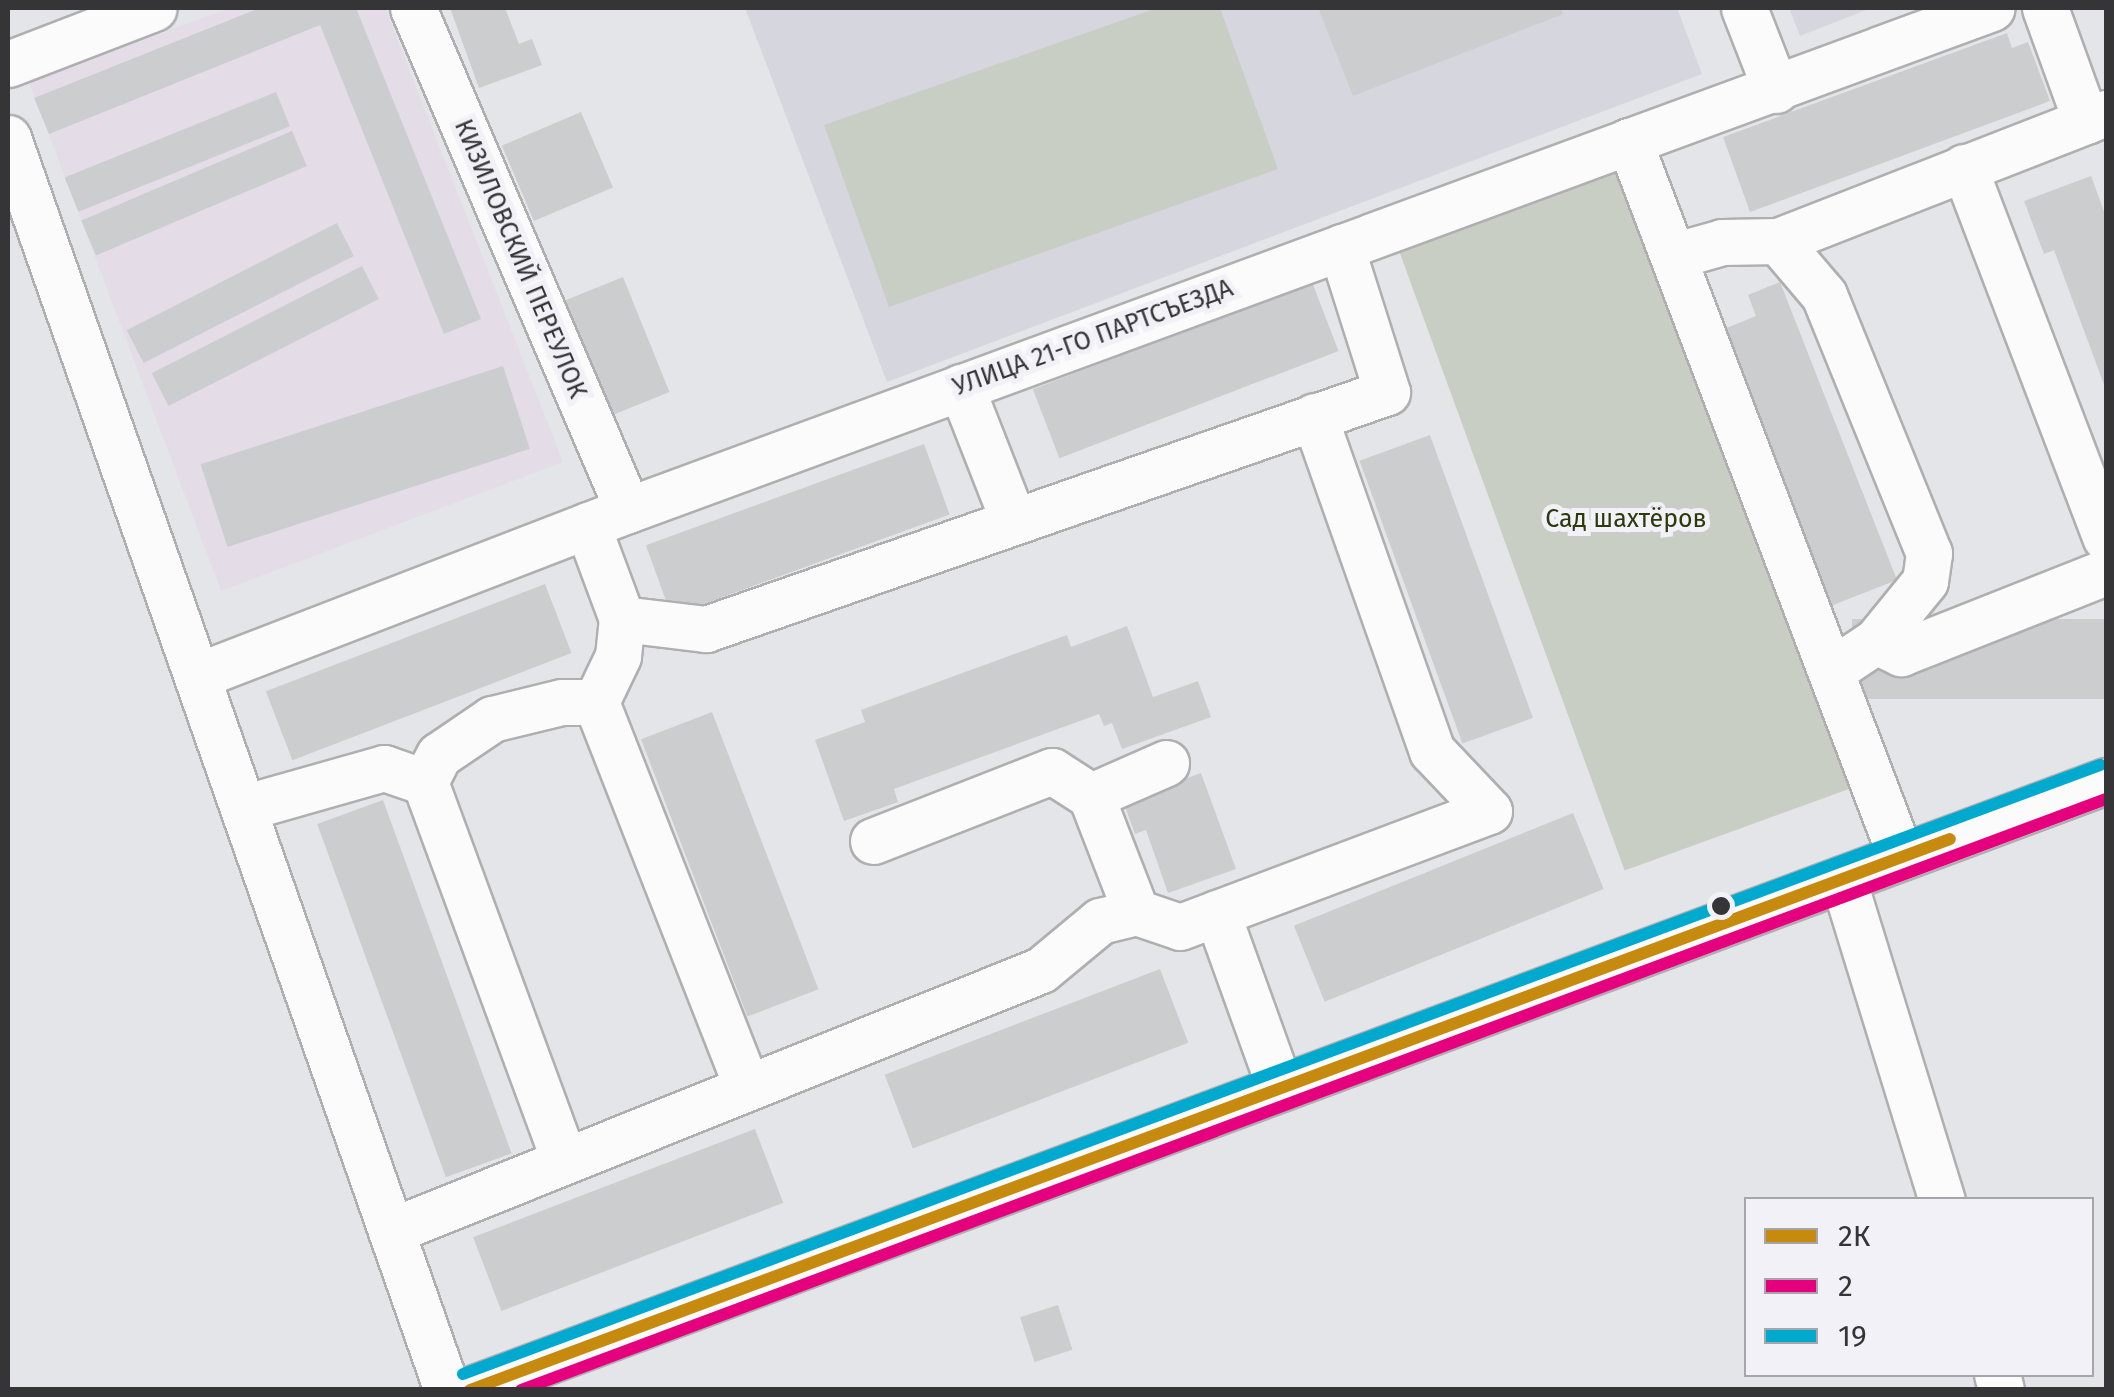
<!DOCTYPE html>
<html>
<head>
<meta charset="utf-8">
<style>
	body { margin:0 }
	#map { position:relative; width:2114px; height:1397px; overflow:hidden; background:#e4e5e8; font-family:"Fira Sans",sans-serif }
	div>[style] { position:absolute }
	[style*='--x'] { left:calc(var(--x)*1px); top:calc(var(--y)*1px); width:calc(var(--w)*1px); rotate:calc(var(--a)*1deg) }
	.built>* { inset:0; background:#d6d6df }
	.industrial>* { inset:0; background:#e4dce7 }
	.green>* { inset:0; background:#c9cec5; transform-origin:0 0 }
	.building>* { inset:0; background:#cccdcf; transform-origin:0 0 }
	.roads { filter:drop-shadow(2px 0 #afafb1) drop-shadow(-2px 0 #afafb1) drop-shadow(0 2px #afafb1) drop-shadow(0 -2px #afafb1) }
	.minor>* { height:45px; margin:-22.5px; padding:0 22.5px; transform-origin:22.5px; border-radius:22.5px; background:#fbfbfc }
	.bus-1>* { height:12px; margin:-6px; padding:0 6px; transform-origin:6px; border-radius:6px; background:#c68a0e }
	.bus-2>* { height:12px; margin:-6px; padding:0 6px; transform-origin:6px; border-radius:6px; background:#e5007d }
	.bus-3>* { height:12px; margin:-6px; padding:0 6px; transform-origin:6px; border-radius:6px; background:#00a9ce }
	.dots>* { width:28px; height:28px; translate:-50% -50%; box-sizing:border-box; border:5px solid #f1f1f7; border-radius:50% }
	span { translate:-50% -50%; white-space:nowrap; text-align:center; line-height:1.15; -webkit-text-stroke:10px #f1f1f7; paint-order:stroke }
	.street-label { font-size:25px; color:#353537 }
	.park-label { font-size:25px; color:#2b390c }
	.frame { position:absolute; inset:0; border:10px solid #353537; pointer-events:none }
	.legend { position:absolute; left:1744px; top:1197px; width:350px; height:180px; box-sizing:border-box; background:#f1f1f7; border:2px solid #a6a6aa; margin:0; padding:12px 18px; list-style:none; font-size:30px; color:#353537 }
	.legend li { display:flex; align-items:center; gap:20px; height:50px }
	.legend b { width:50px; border:2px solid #a6a6aa }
</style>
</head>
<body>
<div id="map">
	<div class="built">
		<i style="clip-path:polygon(745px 8px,1677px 8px,1702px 74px,887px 382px)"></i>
		<i style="clip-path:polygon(1789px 8px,1871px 8px,1800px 36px)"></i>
	</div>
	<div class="industrial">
		<i style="clip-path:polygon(230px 8px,385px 8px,563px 462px,221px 591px,29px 82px)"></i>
	</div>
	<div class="green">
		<i style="clip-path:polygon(1157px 8px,1220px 8px,1278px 169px,889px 307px,824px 125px)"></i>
		<i style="left:1625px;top:167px;width:661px;height:241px;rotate:70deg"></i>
	</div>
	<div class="building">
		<i style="clip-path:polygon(260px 8px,356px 8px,481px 319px,444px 334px,320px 25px,49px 134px,34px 98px)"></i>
		<i style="clip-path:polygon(450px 8px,505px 8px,519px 44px,532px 39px,542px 65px,479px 88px)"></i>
		<i style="clip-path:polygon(1325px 8px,1561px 8px,1563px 14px,1353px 96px,1319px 10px)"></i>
		<i style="clip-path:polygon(2007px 33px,2012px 48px,2028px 42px,2050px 101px,1750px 212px,1723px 137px)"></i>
		<i style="left:276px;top:92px;width:37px;height:228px;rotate:68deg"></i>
		<i style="left:581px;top:112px;width:82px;height:86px;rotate:67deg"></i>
		<i style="left:292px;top:131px;width:38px;height:229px;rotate:67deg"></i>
		<i style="clip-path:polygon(2091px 176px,2106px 217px,2106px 390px,2054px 250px,2044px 254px,2024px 201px)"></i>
		<i style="left:337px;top:223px;width:37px;height:236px;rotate:63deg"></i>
		<i style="left:362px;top:266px;width:37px;height:236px;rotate:63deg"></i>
		<i style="left:623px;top:277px;width:124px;height:66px;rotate:68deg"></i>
		<i style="left:1312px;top:282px;width:74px;height:299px;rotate:69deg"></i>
		<i style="clip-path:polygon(1780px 282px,1897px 580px,1828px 607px,1719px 331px,1756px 316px,1748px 295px)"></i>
		<i style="left:503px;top:366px;width:87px;height:318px;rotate:72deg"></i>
		<i style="left:1430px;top:435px;width:301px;height:75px;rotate:70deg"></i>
		<i style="left:924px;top:444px;width:75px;height:296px;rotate:70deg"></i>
		<i style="left:545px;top:584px;width:74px;height:299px;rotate:69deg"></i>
		<i style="left:2106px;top:619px;width:80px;height:254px;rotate:90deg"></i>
		<i style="clip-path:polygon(1127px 626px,1153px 697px,1198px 681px,1211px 717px,1122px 749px,1112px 723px,1104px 726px,1099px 714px,894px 789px,898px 802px,844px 821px,815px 740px,865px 722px,861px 710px,1067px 635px,1071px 647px)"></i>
		<i style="left:712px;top:712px;width:297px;height:76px;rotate:69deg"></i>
		<i style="clip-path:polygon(1201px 773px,1236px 869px,1168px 893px,1146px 830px,1135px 834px,1123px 801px)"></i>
		<i style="left:383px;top:800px;width:376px;height:70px;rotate:70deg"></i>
		<i style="left:1573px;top:813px;width:82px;height:301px;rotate:68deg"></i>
		<i style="left:1160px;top:969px;width:79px;height:295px;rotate:69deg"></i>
		<i style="left:755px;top:1129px;width:79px;height:302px;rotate:69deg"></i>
		<i style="left:1058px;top:1305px;width:47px;height:40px;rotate:72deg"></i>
	</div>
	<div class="roads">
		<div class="minor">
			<i style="--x:413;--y:8;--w:546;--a:66.82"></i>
			<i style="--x:1744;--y:8;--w:88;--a:68.7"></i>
			<i style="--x:2045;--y:8;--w:120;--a:70.1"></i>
			<i style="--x:2086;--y:121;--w:22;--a:-22"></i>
			<i style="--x:8;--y:64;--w:156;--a:-21"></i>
			<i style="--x:8;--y:138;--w:1327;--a:70.68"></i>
			<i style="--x:1629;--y:141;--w:766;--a:69.2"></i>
			<i style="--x:1964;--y:167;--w:397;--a:69.1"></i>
			<i style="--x:1778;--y:241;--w:331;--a:-21.3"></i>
			<i style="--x:1673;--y:256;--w:51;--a:-15.9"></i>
			<i style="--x:1722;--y:242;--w:56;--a:-1"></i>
			<i style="--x:1778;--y:241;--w:71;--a:49.6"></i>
			<i style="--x:1824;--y:295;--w:279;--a:67.9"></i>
			<i style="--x:1929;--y:553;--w:28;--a:98"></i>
			<i style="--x:1925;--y:581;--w:77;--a:129.2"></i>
			<i style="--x:1876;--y:641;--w:54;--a:146.3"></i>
			<i style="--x:961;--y:387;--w:143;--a:68.6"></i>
			<i style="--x:622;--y:619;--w:85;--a:6.8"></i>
			<i style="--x:706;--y:629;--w:721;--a:-19.19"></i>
			<i style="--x:1387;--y:392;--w:152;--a:-107.6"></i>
			<i style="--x:1876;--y:641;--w:28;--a:26"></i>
			<i style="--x:1901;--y:653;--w:220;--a:-21.6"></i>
			<i style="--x:197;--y:676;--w:462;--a:-21.1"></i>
			<i style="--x:628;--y:510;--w:1453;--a:-20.21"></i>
			<i style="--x:596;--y:702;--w:411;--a:68.6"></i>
			<i style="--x:425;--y:782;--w:400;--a:69.8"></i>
			<i style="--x:243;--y:808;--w:147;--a:-15.8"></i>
			<i style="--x:384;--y:768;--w:43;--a:18.9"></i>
			<i style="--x:425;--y:782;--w:30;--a:-63"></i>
			<i style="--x:439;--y:755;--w:64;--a:-34.2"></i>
			<i style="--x:492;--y:719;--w:72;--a:-13.7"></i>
			<i style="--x:562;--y:702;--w:34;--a:0"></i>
			<i style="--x:596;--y:702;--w:51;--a:-64.4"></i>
			<i style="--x:618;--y:656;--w:37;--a:-84"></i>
			<i style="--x:622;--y:619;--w:100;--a:-110.4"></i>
			<i style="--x:873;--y:841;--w:192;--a:-21.4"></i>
			<i style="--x:1052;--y:771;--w:46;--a:32.7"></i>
			<i style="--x:1843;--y:879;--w:336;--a:72.9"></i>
			<i style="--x:1136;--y:912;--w:124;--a:-111.2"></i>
			<i style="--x:1091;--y:796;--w:82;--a:-23.7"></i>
			<i style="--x:1217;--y:913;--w:186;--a:70.2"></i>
			<i style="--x:391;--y:1231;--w:700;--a:-21.88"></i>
			<i style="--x:1041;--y:970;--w:77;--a:-39.7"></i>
			<i style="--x:1100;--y:921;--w:37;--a:-14"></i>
			<i style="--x:1136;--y:912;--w:46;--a:18.8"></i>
			<i style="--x:1180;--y:927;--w:330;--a:-20.6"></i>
			<i style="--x:1489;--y:811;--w:83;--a:-133.5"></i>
			<i style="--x:1432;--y:751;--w:355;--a:-109.4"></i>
			<i style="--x:1997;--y:1374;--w:16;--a:76"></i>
			<i style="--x:469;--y:1390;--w:1747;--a:-20.41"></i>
		</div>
	</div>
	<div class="bus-1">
		<i style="--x:470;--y:1390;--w:1579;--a:-20.42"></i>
	</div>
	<div class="bus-2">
		<i style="--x:521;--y:1390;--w:1692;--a:-20.45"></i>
	</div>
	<div class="bus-3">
		<i style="--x:463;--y:1374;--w:1747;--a:-20.41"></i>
	</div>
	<div class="dots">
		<i style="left:1721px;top:906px;background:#353537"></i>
	</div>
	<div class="street-label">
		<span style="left:520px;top:259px;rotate:67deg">КИЗИЛОВСКИЙ ПЕРЕУЛОК</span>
		<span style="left:1093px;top:338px;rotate:-20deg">УЛИЦА 21-ГО ПАРТСЪЕЗДА</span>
	</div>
	<div class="park-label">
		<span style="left:1626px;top:519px">Сад шахтёров</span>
	</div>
	<div class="frame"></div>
	<ul class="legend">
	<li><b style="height:12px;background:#c68a0e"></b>2К</li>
	<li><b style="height:12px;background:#e5007d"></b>2</li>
	<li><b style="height:12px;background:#00a9ce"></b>19</li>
	</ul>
</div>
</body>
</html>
